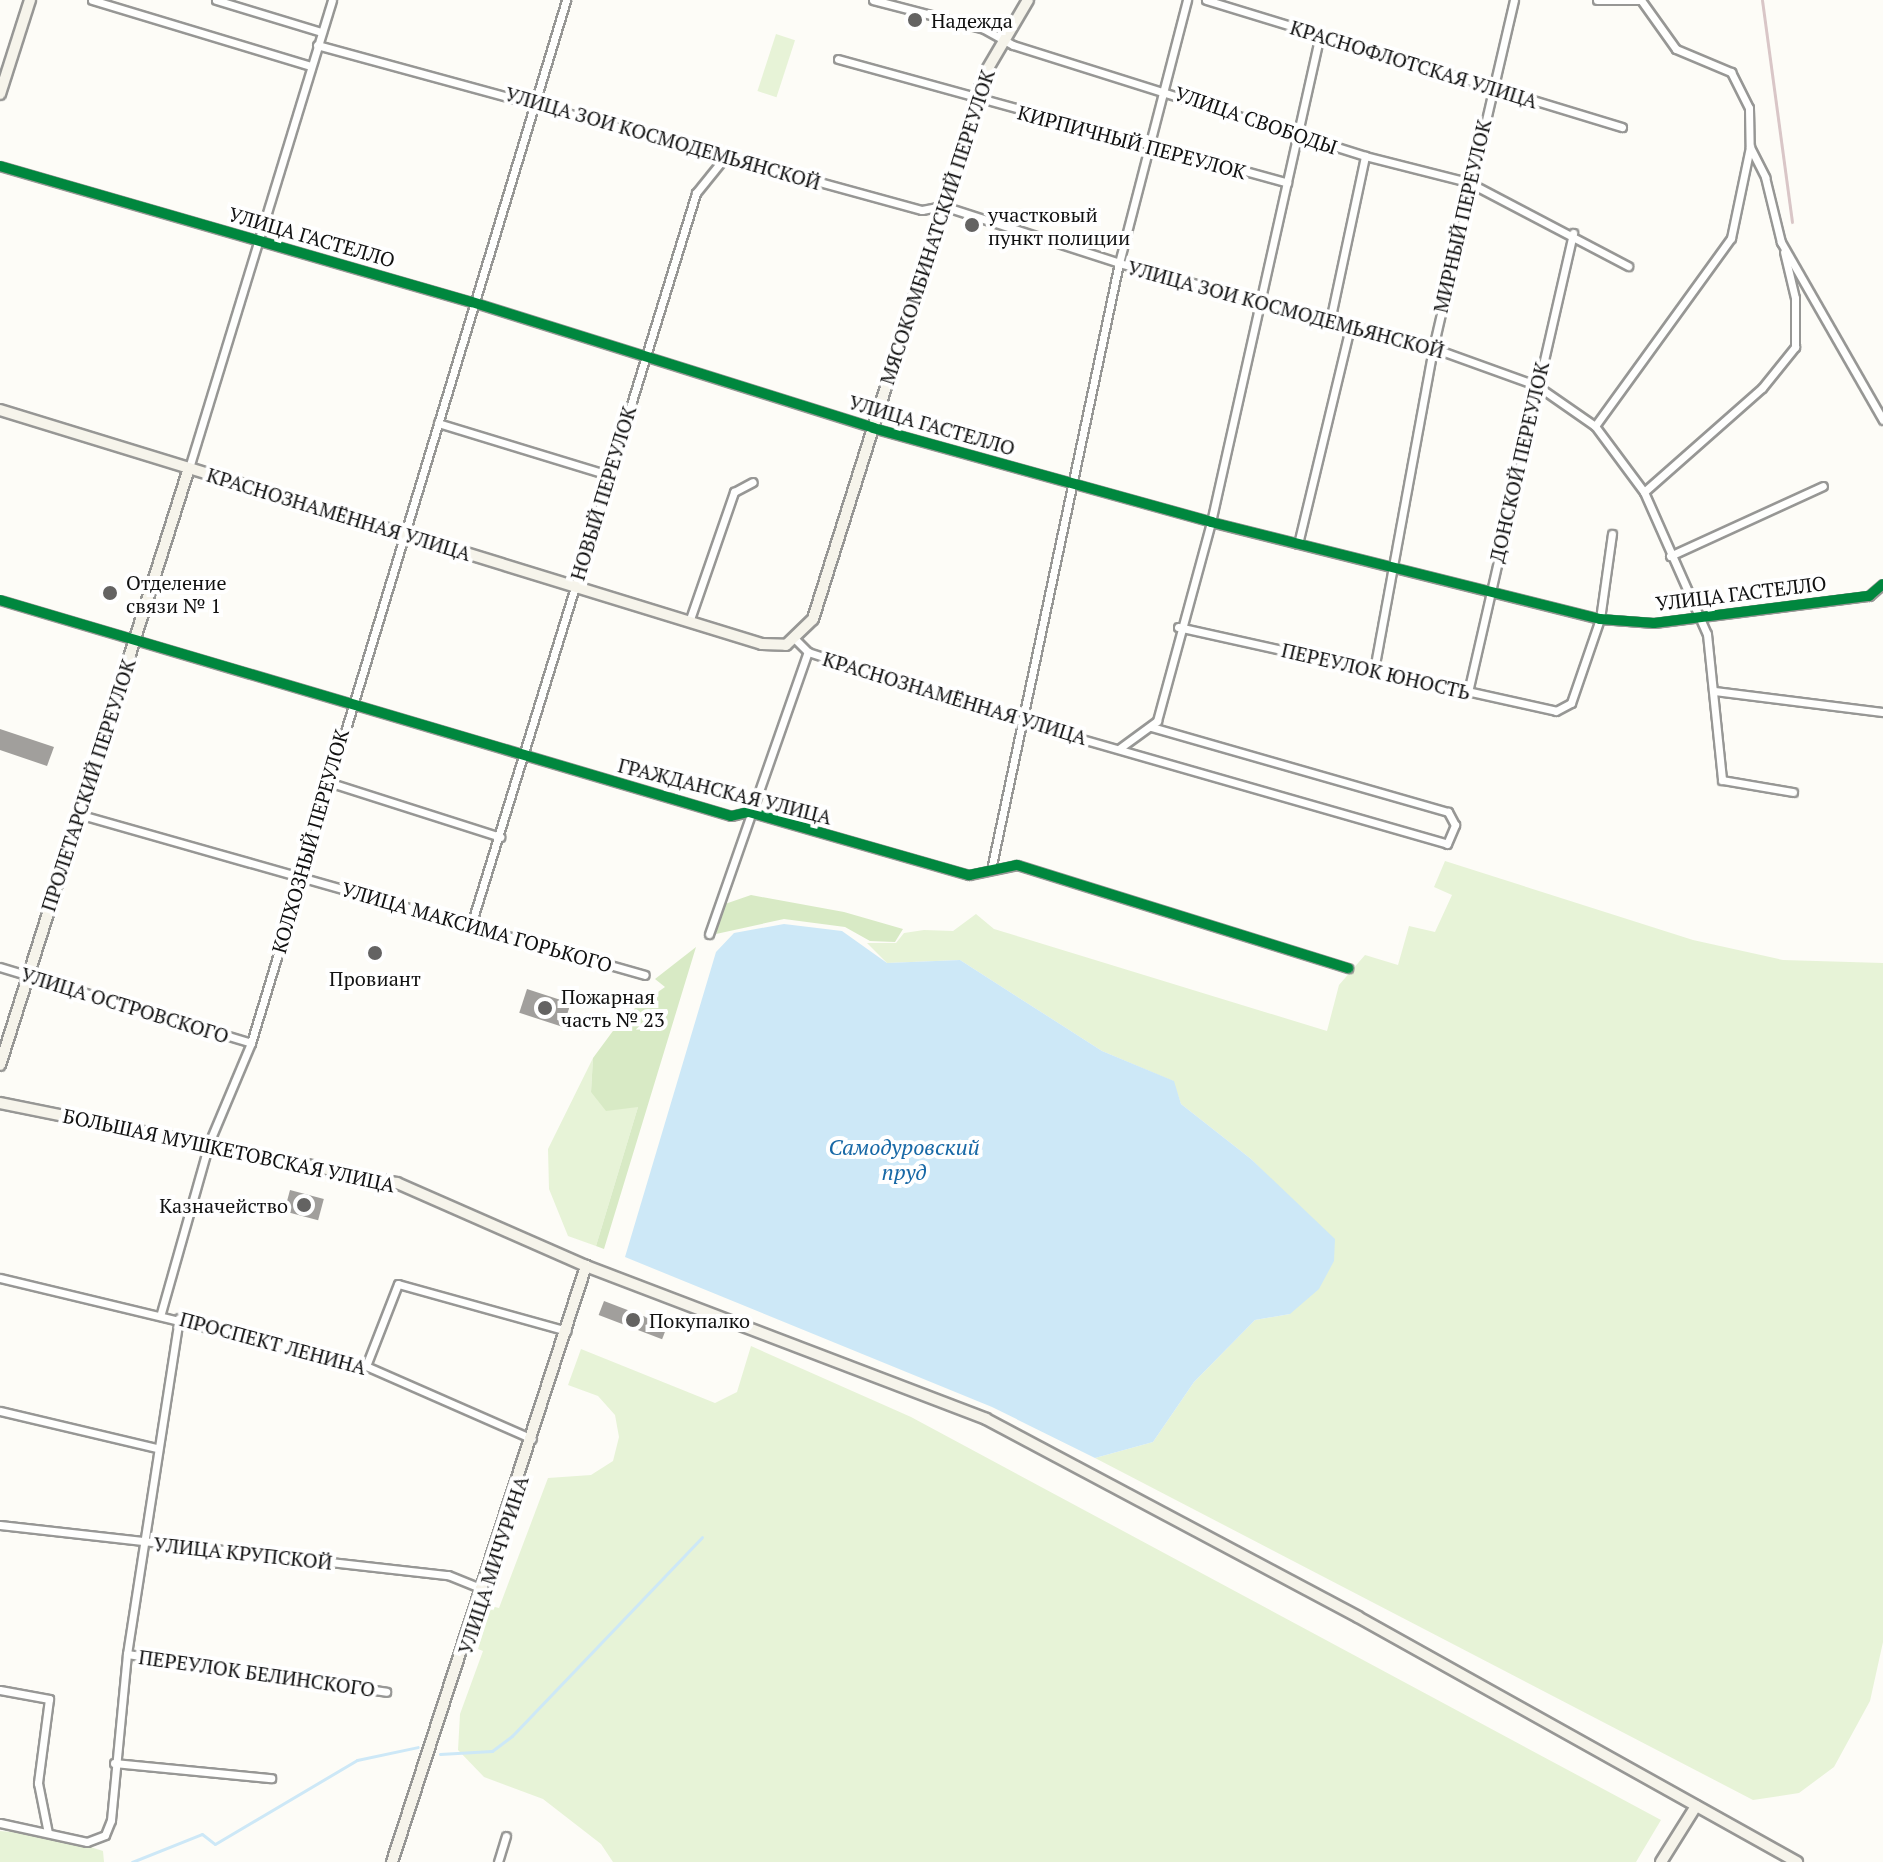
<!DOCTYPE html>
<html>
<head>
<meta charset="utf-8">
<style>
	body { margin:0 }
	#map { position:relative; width:1883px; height:1862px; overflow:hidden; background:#fdfcf7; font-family:"PT Serif",serif }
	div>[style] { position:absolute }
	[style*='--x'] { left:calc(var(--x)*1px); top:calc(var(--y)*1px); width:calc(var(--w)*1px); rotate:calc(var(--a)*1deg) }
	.green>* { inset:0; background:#e7f3d7; transform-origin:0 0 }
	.forest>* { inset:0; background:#d8eac5 }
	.water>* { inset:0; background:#cde8f7 }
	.stream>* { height:3px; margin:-1.5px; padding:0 1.5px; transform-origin:1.5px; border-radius:1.5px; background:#cde8f7 }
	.building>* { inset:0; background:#a19f9c; transform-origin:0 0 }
	.roads { filter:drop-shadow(2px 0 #979795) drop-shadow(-2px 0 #979795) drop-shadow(0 2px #979795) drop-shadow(0 -2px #979795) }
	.street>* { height:7px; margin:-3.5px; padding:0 3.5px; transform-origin:3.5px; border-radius:3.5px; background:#fffffe }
	.secondary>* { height:10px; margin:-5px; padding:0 5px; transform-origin:5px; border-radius:5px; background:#f6f4eb }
	.rail>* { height:3px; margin:-1.5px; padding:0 1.5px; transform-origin:1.5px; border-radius:1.5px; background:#d9c6c7 }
	.cycleway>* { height:10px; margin:-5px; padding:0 5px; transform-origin:5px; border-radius:5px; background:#00873e }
	.dots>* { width:22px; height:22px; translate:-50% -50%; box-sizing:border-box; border:4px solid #fff; border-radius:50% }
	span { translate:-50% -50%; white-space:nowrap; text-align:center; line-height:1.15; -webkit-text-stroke:8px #fff; paint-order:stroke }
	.poi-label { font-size:20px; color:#111 }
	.left { translate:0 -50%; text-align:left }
	.right { translate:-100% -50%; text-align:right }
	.street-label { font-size:20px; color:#111 }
	.water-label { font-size:22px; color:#1768a6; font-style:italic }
</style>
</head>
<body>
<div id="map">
	<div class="green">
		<i style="left:776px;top:34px;width:20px;height:60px;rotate:18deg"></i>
		<i style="clip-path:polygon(1445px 861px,1693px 940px,1783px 960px,1883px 963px,1883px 1642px,1870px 1701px,1834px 1767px,1799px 1793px,1753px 1800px,1095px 1458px,1153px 1442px,1194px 1382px,1255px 1320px,1290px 1314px,1300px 1208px,1251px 1159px,1181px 1104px,1173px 1081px,1102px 1051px,960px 960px,887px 963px,867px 943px,896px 943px,904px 933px,924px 930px,953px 931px,976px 914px,994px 929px,1327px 1031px,1339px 985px,1365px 955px,1398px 965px,1409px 926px,1435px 932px,1452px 895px,1434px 887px)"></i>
		<i style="clip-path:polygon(593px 1058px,591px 1092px,638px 1107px,596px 1246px,568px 1236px,549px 1189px,548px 1149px)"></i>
		<i style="clip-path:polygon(751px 1346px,911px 1417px,1661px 1820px,1636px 1862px,613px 1862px,601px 1844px,543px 1799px,484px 1777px,458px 1750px,460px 1714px,483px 1651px,478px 1649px,491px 1606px,499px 1608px,548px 1478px,591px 1475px,613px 1461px,619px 1437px,615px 1415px,598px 1396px,568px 1385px,581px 1349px,715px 1403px,737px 1392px)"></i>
		<i style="clip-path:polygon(0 1831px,56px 1836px,103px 1851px,104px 1862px,0 1862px)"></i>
	</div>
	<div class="forest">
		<i style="clip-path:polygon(751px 895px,844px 912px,903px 929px,895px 942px,870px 941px,845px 927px,784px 919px,716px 934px,725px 904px)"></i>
		<i style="clip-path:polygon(696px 947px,604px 1249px,596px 1246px,638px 1107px,606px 1111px,591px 1092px,593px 1058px,624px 1016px,665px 987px,655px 979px)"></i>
	</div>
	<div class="water">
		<i style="clip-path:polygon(784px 924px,842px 931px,887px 963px,960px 960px,1102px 1051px,1174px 1081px,1181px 1104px,1251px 1159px,1335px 1239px,1334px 1261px,1319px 1289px,1290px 1314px,1255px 1320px,1194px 1382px,1153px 1442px,1095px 1458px,992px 1407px,625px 1257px,716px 952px,734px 933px)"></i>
	</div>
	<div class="stream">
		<i style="--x:440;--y:1754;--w:52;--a:-3.3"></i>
		<i style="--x:492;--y:1751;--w:25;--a:-37"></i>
		<i style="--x:512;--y:1736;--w:275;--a:-46.3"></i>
		<i style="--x:132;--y:1862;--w:75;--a:-21.8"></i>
		<i style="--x:202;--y:1834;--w:16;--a:38"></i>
		<i style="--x:215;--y:1844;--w:165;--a:-30.6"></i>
		<i style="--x:357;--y:1760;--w:62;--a:-12"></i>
	</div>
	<div class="building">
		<i style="clip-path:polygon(0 729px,54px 747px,47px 766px,0 750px)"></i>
		<i style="left:527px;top:989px;width:46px;height:25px;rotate:18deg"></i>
		<i style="left:290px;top:1190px;width:35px;height:22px;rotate:15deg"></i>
		<i style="left:604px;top:1301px;width:68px;height:15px;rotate:21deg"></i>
	</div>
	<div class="roads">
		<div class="street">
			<i style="--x:92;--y:0;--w:228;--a:16.8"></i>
			<i style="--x:216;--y:0;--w:110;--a:16.9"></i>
			<i style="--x:873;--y:0;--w:115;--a:14.6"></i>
			<i style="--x:984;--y:29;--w:33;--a:29"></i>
			<i style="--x:1013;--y:45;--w:369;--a:17.5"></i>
			<i style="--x:1365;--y:156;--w:106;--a:14.2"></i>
			<i style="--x:1468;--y:182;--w:181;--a:27.7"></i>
			<i style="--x:1206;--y:0;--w:435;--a:17"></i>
			<i style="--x:1597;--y:0;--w:44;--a:0"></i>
			<i style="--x:1641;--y:0;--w:60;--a:54.5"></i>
			<i style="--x:1676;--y:49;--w:60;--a:22.7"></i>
			<i style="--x:1731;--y:72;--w:40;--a:63.4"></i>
			<i style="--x:1749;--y:108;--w:39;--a:89"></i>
			<i style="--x:1750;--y:147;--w:34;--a:63"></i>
			<i style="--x:1765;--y:177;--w:67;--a:76.2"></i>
			<i style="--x:1781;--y:242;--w:205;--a:60.2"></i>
			<i style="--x:317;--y:45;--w:627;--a:15.26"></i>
			<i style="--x:922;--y:210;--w:21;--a:-11"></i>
			<i style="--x:943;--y:206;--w:185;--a:17.9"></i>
			<i style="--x:1119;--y:263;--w:325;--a:15.1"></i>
			<i style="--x:1433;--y:348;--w:109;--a:19.8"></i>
			<i style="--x:1536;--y:385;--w:72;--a:34.8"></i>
			<i style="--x:1595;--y:426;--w:82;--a:53.4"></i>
			<i style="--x:1644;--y:492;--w:155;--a:66.1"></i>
			<i style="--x:1707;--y:634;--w:147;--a:84.1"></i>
			<i style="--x:1722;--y:780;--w:72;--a:9.6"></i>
			<i style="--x:838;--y:59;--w:466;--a:15.4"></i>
			<i style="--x:0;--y:166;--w:491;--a:16.1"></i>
			<i style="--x:472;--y:302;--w:420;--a:17.4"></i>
			<i style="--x:873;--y:428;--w:351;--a:15.5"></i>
			<i style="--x:1211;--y:522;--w:401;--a:14"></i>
			<i style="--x:1600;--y:619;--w:54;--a:4.2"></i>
			<i style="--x:1654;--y:623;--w:217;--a:-7.2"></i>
			<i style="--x:1869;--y:596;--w:18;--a:-41"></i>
			<i style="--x:1330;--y:321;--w:169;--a:-78"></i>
			<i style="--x:438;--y:423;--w:181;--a:17"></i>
			<i style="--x:1595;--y:426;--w:232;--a:-54.1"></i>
			<i style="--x:1731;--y:238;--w:93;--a:-78.2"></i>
			<i style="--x:189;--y:468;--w:489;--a:-73"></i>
			<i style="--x:1644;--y:492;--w:157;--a:-41.4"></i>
			<i style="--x:1762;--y:388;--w:53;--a:-51.2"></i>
			<i style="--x:1795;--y:347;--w:49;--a:-90"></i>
			<i style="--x:1795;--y:298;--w:47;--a:-103.4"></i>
			<i style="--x:1298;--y:544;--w:223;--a:-76.5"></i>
			<i style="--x:1670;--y:556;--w:168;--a:-24.6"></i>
			<i style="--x:0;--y:600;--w:762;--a:16.46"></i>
			<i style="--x:731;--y:816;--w:18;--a:-13"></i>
			<i style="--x:749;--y:812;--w:229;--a:16"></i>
			<i style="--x:969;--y:875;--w:49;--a:-11.8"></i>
			<i style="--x:1017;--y:865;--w:347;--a:17.3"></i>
			<i style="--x:689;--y:622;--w:138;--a:-70.9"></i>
			<i style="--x:734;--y:492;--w:21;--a:-28"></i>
			<i style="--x:1178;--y:627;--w:387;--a:12.5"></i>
			<i style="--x:1556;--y:711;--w:17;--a:-28"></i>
			<i style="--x:1571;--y:703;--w:89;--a:-71"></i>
			<i style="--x:1600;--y:619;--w:86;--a:-82"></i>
			<i style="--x:796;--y:640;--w:17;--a:45"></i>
			<i style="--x:808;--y:652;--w:229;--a:18"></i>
			<i style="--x:1026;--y:723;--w:438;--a:16"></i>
			<i style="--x:1447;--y:844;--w:21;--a:-67"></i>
			<i style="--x:1455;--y:825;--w:15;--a:-118"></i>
			<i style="--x:1448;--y:812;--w:309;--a:-164"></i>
			<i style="--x:1374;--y:670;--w:327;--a:-79.6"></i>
			<i style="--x:1433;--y:348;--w:357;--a:-76.9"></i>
			<i style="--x:1714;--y:691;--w:170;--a:7.1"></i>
			<i style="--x:1468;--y:692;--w:471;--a:-77.1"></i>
			<i style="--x:1120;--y:748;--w:46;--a:-36.1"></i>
			<i style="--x:1157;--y:721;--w:206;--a:-74.8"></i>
			<i style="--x:1211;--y:522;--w:499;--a:-77.4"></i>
			<i style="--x:328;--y:782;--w:181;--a:17.7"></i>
			<i style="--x:78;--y:814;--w:589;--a:15.85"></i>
			<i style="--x:992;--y:865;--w:615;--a:-78.09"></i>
			<i style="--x:1119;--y:263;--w:272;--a:-75.5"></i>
			<i style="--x:471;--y:925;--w:766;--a:-72.91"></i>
			<i style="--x:696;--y:193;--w:46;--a:-51.1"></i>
			<i style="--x:709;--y:934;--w:299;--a:-70.7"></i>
			<i style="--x:0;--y:967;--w:262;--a:16.8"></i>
			<i style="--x:0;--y:1278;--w:376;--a:13.5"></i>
			<i style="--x:366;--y:1366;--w:181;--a:23.7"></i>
			<i style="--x:161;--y:1313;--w:177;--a:-74.2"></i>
			<i style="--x:209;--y:1143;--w:108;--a:-67.2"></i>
			<i style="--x:251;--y:1043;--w:1090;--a:-73.19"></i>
			<i style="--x:366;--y:1366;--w:88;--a:-68.7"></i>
			<i style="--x:398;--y:1284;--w:175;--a:15.5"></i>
			<i style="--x:0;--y:1411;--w:160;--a:13.3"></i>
			<i style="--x:0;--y:1525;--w:451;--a:6.4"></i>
			<i style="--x:448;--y:1575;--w:38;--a:22"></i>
			<i style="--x:127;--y:1654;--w:262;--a:8.3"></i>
			<i style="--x:0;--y:1690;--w:50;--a:10.4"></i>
			<i style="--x:49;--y:1699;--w:85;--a:97.5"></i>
			<i style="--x:38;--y:1783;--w:51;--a:78.7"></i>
			<i style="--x:114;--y:1763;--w:158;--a:5.5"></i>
			<i style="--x:0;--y:1823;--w:89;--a:12.3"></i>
			<i style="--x:87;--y:1842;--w:19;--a:-21"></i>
			<i style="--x:105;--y:1835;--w:16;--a:-68"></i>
			<i style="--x:111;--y:1820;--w:167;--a:-84.5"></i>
			<i style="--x:127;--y:1654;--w:340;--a:-81.2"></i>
			<i style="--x:498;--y:1862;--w:27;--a:-73"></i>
		</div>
		<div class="secondary">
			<i style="--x:0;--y:94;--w:99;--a:-72.3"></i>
			<i style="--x:0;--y:410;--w:797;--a:17.07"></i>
			<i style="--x:762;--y:644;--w:24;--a:2"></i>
			<i style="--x:786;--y:645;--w:37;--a:-44"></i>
			<i style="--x:813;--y:619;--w:570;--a:-72.55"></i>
			<i style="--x:984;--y:75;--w:87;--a:-59.6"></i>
			<i style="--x:0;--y:1065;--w:626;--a:-72.43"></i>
			<i style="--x:0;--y:1103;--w:405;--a:11.4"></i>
			<i style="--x:397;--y:1183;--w:206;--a:23.7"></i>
			<i style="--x:586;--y:1266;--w:428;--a:20.9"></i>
			<i style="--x:986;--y:1419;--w:421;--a:28"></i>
			<i style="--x:1358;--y:1617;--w:503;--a:29.17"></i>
			<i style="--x:392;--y:1862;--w:627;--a:-71.97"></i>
			<i style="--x:1661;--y:1862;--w:66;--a:-58"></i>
		</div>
	</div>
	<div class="rail">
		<i style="--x:1762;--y:0;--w:224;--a:82.3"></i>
	</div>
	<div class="cycleway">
		<i style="--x:0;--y:166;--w:491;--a:16.1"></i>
		<i style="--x:472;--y:302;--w:420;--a:17.4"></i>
		<i style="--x:873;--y:428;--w:351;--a:15.5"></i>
		<i style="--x:1211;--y:522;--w:401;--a:14"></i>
		<i style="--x:1600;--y:619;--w:54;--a:4.2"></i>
		<i style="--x:1654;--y:623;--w:217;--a:-7.2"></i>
		<i style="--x:1869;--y:596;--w:18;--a:-41"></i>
		<i style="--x:0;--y:600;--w:762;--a:16.46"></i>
		<i style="--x:731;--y:816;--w:18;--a:-13"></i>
		<i style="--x:749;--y:812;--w:229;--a:16"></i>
		<i style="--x:969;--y:875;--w:49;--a:-11.8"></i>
		<i style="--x:1017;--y:865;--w:347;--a:17.3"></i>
	</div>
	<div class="dots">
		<i style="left:915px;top:20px;background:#646362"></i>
		<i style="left:972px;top:225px;background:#646362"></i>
		<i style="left:110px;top:593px;background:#646362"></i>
		<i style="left:375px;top:953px;background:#646362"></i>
		<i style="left:545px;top:1008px;background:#646362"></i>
		<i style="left:304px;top:1205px;background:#646362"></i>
		<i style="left:633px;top:1320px;background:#646362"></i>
	</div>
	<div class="poi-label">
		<span class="left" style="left:931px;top:20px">Надежда</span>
		<span class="left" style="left:988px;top:226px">участковый<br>пункт полиции</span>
		<span class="left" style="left:126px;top:594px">Отделение<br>связи № 1</span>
		<span style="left:375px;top:978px">Провиант</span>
		<span class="left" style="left:561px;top:1008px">Пожарная<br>часть № 23</span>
		<span class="right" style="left:288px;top:1205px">Казначейство</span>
		<span class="left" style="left:649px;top:1320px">Покупалко</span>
	</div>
	<div class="street-label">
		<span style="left:1414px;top:64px;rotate:17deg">КРАСНОФЛОТСКАЯ УЛИЦА</span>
		<span style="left:1256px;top:120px;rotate:19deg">УЛИЦА СВОБОДЫ</span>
		<span style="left:663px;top:138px;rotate:16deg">УЛИЦА ЗОИ КОСМОДЕМЬЯНСКОЙ</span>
		<span style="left:1132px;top:142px;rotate:15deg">КИРПИЧНЫЙ ПЕРЕУЛОК</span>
		<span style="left:1462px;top:216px;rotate:-77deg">МИРНЫЙ ПЕРЕУЛОК</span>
		<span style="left:937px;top:227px;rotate:-72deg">МЯСОКОМБИНАТСКИЙ ПЕРЕУЛОК</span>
		<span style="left:312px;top:237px;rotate:16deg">УЛИЦА ГАСТЕЛЛО</span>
		<span style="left:1286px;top:309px;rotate:15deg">УЛИЦА ЗОИ КОСМОДЕМЬЯНСКОЙ</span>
		<span style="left:932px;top:425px;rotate:16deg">УЛИЦА ГАСТЕЛЛО</span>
		<span style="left:1519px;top:462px;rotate:-77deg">ДОНСКОЙ ПЕРЕУЛОК</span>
		<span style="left:603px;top:493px;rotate:-73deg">НОВЫЙ ПЕРЕУЛОК</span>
		<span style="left:339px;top:514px;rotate:17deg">КРАСНОЗНАМЁННАЯ УЛИЦА</span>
		<span style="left:1741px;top:593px;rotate:-7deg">УЛИЦА ГАСТЕЛЛО</span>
		<span style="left:1376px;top:671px;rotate:13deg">ПЕРЕУЛОК ЮНОСТЬ</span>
		<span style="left:955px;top:698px;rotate:17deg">КРАСНОЗНАМЁННАЯ УЛИЦА</span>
		<span style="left:88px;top:785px;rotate:-72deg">ПРОЛЕТАРСКИЙ ПЕРЕУЛОК</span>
		<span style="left:725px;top:791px;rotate:14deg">ГРАЖДАНСКАЯ УЛИЦА</span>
		<span style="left:310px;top:841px;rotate:-74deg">КОЛХОЗНЫЙ ПЕРЕУЛОК</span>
		<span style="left:477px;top:927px;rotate:16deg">УЛИЦА МАКСИМА ГОРЬКОГО</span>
		<span style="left:125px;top:1005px;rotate:17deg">УЛИЦА ОСТРОВСКОГО</span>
		<span style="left:229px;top:1150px;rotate:12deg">БОЛЬШАЯ МУШКЕТОВСКАЯ УЛИЦА</span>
		<span style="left:273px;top:1343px;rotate:15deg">ПРОСПЕКТ ЛЕНИНА</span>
		<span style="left:243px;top:1553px;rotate:6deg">УЛИЦА КРУПСКОЙ</span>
		<span style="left:493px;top:1565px;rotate:-72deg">УЛИЦА МИЧУРИНА</span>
		<span style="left:257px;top:1673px;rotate:8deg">ПЕРЕУЛОК БЕЛИНСКОГО</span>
	</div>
	<div class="water-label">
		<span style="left:904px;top:1159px">Самодуровский<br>пруд</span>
	</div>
</div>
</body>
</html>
